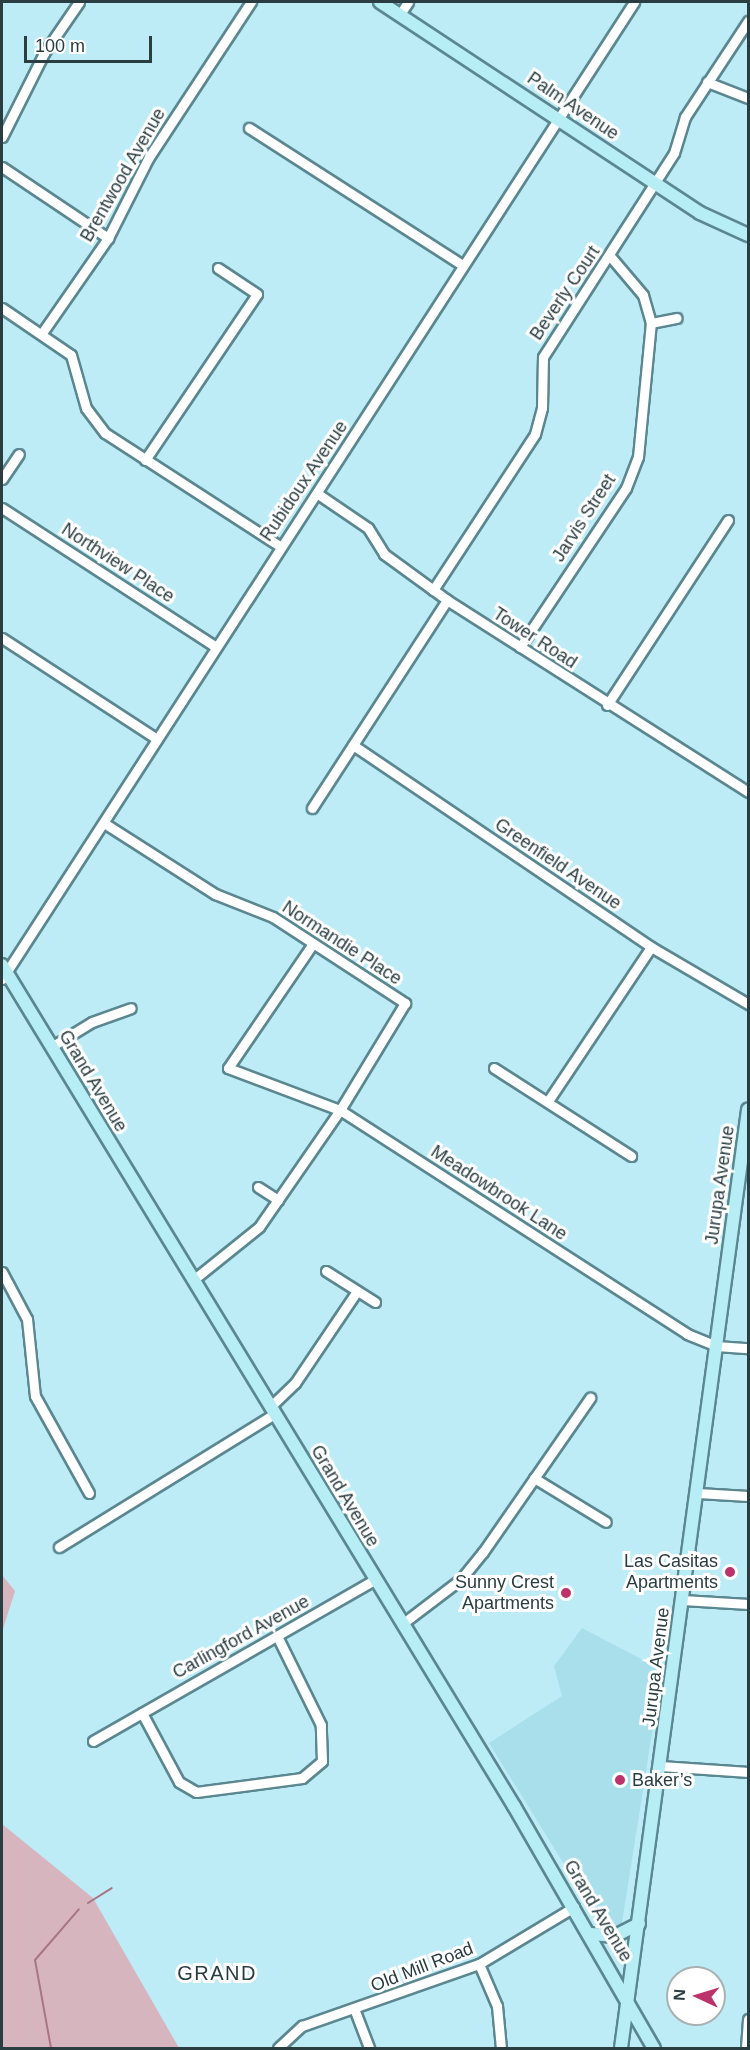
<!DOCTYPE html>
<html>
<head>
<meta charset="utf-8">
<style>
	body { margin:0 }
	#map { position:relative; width:750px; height:2050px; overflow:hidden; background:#bdecf6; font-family:Helvetica,sans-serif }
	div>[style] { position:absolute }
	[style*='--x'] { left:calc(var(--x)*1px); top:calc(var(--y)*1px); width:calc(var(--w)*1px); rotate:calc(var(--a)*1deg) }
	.built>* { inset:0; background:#a8dfeb }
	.green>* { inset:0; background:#d7b5be }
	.stream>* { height:2px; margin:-1px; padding:0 1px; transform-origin:1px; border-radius:1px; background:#a87584 }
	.roads { filter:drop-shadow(2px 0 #5b8790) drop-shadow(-2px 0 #5b8790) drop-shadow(0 2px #5b8790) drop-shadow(0 -2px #5b8790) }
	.street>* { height:9px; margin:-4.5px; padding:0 4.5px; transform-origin:4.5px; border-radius:4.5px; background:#fff }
	.secondary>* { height:12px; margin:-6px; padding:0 6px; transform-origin:6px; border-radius:6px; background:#b7edf5 }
	.dots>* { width:16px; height:16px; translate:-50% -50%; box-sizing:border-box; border:3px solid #fff; border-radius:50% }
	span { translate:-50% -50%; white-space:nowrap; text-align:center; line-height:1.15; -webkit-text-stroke:6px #fff; paint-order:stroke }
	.street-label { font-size:18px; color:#2a3d41 }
	.poi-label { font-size:18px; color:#2a3d41 }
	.right { translate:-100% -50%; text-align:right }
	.left { translate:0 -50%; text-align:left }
	.neighbourhood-label { font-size:20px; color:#2a3d41; letter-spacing:1.5px }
	.frame { position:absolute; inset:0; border:3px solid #2a3d41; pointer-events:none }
	.north { position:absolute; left:666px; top:1966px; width:60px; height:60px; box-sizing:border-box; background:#fff; border:2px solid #aab1b3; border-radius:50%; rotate:274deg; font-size:16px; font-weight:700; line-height:24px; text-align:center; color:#2a3d41 }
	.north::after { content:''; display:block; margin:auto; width:21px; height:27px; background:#bc326b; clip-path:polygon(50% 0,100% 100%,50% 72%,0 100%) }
	.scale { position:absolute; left:24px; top:36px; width:128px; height:27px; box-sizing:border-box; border:3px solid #2a3d41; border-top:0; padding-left:8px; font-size:18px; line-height:21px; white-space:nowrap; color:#2a3d41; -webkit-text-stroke:4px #fff; paint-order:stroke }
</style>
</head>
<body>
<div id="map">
	<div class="built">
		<i style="clip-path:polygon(582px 1628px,662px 1670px,621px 1929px,608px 1931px,601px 1924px,489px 1743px,562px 1696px,554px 1666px)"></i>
	</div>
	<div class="green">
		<i style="clip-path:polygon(2px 1575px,15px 1591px,2px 1632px)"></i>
		<i style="clip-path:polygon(2px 1824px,93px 1898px,179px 2048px,2px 2048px)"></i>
	</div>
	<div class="stream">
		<i style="--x:88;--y:1903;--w:28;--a:-32"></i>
		<i style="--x:51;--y:2048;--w:89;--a:-100.3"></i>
		<i style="--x:35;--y:1960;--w:67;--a:-49.2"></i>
	</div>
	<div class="roads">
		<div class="street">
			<i style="--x:400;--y:14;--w:14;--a:-56"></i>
			<i style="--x:707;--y:82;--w:44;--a:21.3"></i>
			<i style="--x:249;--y:128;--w:253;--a:32.7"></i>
			<i style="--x:2;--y:137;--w:94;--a:-63.4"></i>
			<i style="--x:44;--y:53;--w:62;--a:-55.5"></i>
			<i style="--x:2;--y:167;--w:128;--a:33.8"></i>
			<i style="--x:2;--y:308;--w:83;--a:34.3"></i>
			<i style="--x:71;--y:355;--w:55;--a:74.2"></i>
			<i style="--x:86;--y:408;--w:31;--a:53"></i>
			<i style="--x:105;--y:433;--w:208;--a:32.9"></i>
			<i style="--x:651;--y:323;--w:26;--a:-11"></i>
			<i style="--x:42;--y:333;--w:116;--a:-55.2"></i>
			<i style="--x:108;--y:238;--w:91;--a:-63.2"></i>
			<i style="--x:149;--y:157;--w:186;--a:-56.7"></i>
			<i style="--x:145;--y:460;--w:200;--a:-56"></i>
			<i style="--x:257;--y:294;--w:47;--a:-146.3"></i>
			<i style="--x:2;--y:479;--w:30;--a:-56"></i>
			<i style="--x:318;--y:494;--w:60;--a:34.2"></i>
			<i style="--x:368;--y:528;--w:31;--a:58"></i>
			<i style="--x:384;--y:554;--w:78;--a:36.1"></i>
			<i style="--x:447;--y:600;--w:357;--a:32.5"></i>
			<i style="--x:2;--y:508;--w:255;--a:33"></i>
			<i style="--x:433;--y:590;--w:186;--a:-56.8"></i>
			<i style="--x:535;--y:434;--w:27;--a:-75"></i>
			<i style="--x:542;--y:408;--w:51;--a:-88.9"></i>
			<i style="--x:543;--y:357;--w:242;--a:-57.3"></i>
			<i style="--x:674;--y:153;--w:38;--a:-73"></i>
			<i style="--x:685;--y:117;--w:115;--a:-56.7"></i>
			<i style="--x:2;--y:638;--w:185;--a:33.1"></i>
			<i style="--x:520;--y:647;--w:191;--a:-56.3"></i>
			<i style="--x:626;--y:488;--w:33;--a:-69"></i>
			<i style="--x:638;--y:457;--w:135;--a:-84.5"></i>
			<i style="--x:651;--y:323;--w:29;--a:-106"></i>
			<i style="--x:643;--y:295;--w:51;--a:-130.2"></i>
			<i style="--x:607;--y:705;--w:221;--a:-56.8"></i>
			<i style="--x:353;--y:745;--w:360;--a:34.1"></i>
			<i style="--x:651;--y:947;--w:113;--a:30.4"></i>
			<i style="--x:312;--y:808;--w:248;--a:-57"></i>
			<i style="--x:104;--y:823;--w:132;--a:32.6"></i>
			<i style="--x:215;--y:894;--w:62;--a:21.6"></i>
			<i style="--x:273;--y:917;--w:158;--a:33.1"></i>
			<i style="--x:405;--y:1003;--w:125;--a:121.3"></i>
			<i style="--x:340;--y:1110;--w:142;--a:124.7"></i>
			<i style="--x:259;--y:1227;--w:85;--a:141.2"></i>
			<i style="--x:312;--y:945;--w:149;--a:124.3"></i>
			<i style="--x:228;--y:1068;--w:120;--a:20.6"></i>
			<i style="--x:340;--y:1110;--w:413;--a:32.8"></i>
			<i style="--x:687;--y:1334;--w:31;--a:22"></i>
			<i style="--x:716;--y:1346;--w:32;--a:4"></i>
			<i style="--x:2;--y:979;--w:1164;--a:-57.1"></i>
			<i style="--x:51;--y:1047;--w:48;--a:-31.4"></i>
			<i style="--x:92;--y:1022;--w:41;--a:-19.7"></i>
			<i style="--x:494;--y:1068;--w:163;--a:32.7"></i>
			<i style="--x:548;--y:1101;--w:185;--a:-56.2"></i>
			<i style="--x:258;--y:1187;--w:24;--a:33"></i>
			<i style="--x:326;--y:1271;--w:58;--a:32.3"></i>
			<i style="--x:2;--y:1272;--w:53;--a:62"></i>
			<i style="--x:27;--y:1319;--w:77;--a:84.1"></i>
			<i style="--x:35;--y:1396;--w:111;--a:60.9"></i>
			<i style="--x:270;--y:1407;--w:35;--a:-44"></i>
			<i style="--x:295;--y:1383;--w:111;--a:-56"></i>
			<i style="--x:534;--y:1478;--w:84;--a:31.4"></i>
			<i style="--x:698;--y:1493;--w:50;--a:3.4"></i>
			<i style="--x:59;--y:1547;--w:253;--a:-31.7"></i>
			<i style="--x:683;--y:1600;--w:65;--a:3.5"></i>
			<i style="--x:402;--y:1624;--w:74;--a:-37.3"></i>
			<i style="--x:461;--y:1579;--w:35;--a:-51"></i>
			<i style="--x:483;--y:1552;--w:188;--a:-55.2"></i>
			<i style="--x:142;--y:1713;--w:78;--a:61.8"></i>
			<i style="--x:179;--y:1782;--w:20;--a:30"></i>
			<i style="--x:196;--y:1792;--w:107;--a:-7.5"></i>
			<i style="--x:302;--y:1778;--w:26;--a:-40"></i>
			<i style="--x:322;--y:1761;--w:36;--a:-92"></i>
			<i style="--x:321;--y:1725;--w:99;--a:-116.3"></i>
			<i style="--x:93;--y:1741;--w:324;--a:-29.8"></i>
			<i style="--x:661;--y:1766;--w:87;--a:3.9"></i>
			<i style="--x:479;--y:1964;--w:46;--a:66.8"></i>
			<i style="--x:497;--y:2006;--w:42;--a:84.6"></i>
			<i style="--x:355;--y:2011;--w:40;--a:69"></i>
			<i style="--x:278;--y:2048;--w:33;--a:-43"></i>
			<i style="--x:302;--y:2026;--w:188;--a:-19.3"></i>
			<i style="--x:479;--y:1964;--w:111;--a:-31"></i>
			<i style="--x:746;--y:2048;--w:29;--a:-86"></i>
		</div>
		<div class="secondary">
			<i style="--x:380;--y:2;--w:383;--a:33.4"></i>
			<i style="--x:700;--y:213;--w:53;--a:24.6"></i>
			<i style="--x:2;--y:965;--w:985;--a:58.67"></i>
			<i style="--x:514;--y:1806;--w:280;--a:60"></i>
			<i style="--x:591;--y:1934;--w:24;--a:5"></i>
			<i style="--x:615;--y:1936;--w:27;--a:-27"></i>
			<i style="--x:621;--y:2048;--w:947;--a:-82.29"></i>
		</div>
	</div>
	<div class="dots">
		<i style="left:730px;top:1572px;background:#bc326b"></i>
		<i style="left:566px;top:1593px;background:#bc326b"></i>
		<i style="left:620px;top:1780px;background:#bc326b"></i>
	</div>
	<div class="street-label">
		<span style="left:573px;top:106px;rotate:34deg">Palm Avenue</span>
		<span style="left:123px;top:175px;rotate:-60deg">Brentwood Avenue</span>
		<span style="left:565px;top:293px;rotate:-56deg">Beverly Court</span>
		<span style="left:304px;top:481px;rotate:-56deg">Rubidoux Avenue</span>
		<span style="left:584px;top:518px;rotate:-57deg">Jarvis Street</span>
		<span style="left:118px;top:563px;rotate:33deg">Northview Place</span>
		<span style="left:535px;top:638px;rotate:33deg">Tower Road</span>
		<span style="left:558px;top:864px;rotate:34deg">Greenfield Avenue</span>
		<span style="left:342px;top:943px;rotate:33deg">Normandie Place</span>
		<span style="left:93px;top:1081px;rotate:59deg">Grand Avenue</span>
		<span style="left:720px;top:1185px;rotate:-82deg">Jurupa Avenue</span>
		<span style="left:499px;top:1193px;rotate:33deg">Meadowbrook Lane</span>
		<span style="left:345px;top:1496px;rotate:59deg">Grand Avenue</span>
		<span style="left:241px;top:1637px;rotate:-29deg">Carlingford Avenue</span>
		<span style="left:656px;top:1667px;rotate:-83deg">Jurupa Avenue</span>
		<span style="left:598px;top:1911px;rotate:59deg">Grand Avenue</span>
		<span style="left:422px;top:1967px;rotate:-21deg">Old Mill Road</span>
	</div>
	<div class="poi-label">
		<span class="right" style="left:718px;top:1572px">Las Casitas<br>Apartments</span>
		<span class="right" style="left:554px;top:1593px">Sunny Crest<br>Apartments</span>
		<span class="left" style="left:632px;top:1780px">Baker’s</span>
	</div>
	<div class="neighbourhood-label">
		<span style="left:217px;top:1973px">GRAND</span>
	</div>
	<div class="frame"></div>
	<div class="north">N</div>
	<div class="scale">100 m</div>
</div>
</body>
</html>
